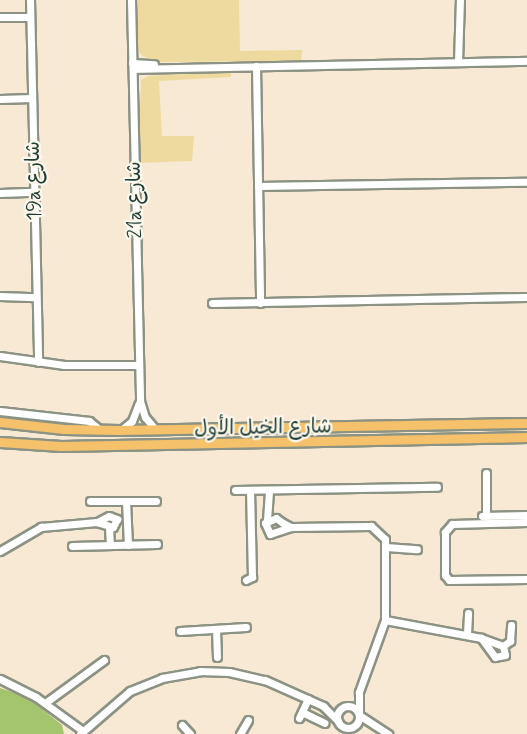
<!DOCTYPE html>
<html>
<head>
<meta charset="utf-8">
<style>
	body { margin:0 }
	#map { position:relative; width:527px; height:734px; overflow:hidden; background:#f8e9d5; font-family:Mynerve,"Playpen Sans Arabic",sans-serif }
	div>[style] { position:absolute }
	[style*='--x'] { left:calc(var(--x)*1px); top:calc(var(--y)*1px); width:calc(var(--w)*1px); rotate:calc(var(--a)*1deg) }
	.green>* { inset:0; background:#a4c56e }
	.sand>* { inset:0; background:#eeda9e }
	.roads { filter:drop-shadow(2px 0 #8c9384) drop-shadow(-2px 0 #8c9384) drop-shadow(0 2px #8c9384) drop-shadow(0 -2px #8c9384) }
	.minor>* { height:7px; margin:-3.5px; padding:0 3.5px; transform-origin:3.5px; border-radius:3.5px; background:#fff }
	.minor>.ring { margin:-3.5px; padding:0; box-sizing:content-box; background:none; border:7px solid #fff; border-radius:50% }
	.major>* { height:9px; margin:-4.5px; padding:0 4.5px; transform-origin:4.5px; border-radius:4.5px; background:#f5c16b }
	span { translate:-50% -50%; white-space:nowrap; text-align:center; line-height:1.15; -webkit-text-stroke:4.5px #fbf7ec; paint-order:stroke }
	.street-label { font-size:20px; color:#1f3d34 }
</style>
</head>
<body>
<div id="map">
	<div class="green">
		<i style="clip-path:polygon(0 688px,27px 697px,62px 725px,64px 734px,0 734px)"></i>
	</div>
	<div class="sand">
		<i style="clip-path:polygon(135px 0,239px 0,240px 51px,302px 50px,301px 61px,156px 62px,141px 55px,136px 46px)"></i>
		<i style="clip-path:polygon(231px 71px,231px 77px,159px 81px,162px 136px,194px 136px,192px 161px,138px 163px,141px 80px,148px 76px)"></i>
	</div>
	<div class="roads">
		<div class="minor">
			<i style="--x:30;--y:0;--w:362;--a:88.7"></i>
			<i style="--x:131;--y:0;--w:401;--a:88.7"></i>
			<i style="--x:140;--y:401;--w:17;--a:73"></i>
			<i style="--x:145;--y:417;--w:17;--a:50"></i>
			<i style="--x:0;--y:17;--w:30;--a:0"></i>
			<i style="--x:458;--y:62;--w:62;--a:-88.2"></i>
			<i style="--x:132;--y:63;--w:22;--a:3"></i>
			<i style="--x:256;--y:66;--w:237;--a:89"></i>
			<i style="--x:133;--y:69;--w:394;--a:-1.2"></i>
			<i style="--x:0;--y:99;--w:32;--a:-2"></i>
			<i style="--x:258;--y:186;--w:269;--a:-0.9"></i>
			<i style="--x:0;--y:193;--w:34;--a:-2"></i>
			<i style="--x:0;--y:296;--w:36;--a:2"></i>
			<i style="--x:212;--y:303;--w:315;--a:-1.1"></i>
			<i style="--x:0;--y:356;--w:65;--a:8"></i>
			<i style="--x:64;--y:365;--w:75;--a:0"></i>
			<i style="--x:0;--y:411;--w:90;--a:6.4"></i>
			<i style="--x:89;--y:421;--w:14;--a:39"></i>
			<i style="--x:121;--y:430;--w:14;--a:-39"></i>
			<i style="--x:132;--y:421;--w:19;--a:-69"></i>
			<i style="--x:235;--y:490;--w:202;--a:-0.9"></i>
			<i style="--x:90;--y:501;--w:66;--a:0"></i>
			<i style="--x:126;--y:501;--w:44;--a:87.4"></i>
			<i style="--x:109;--y:516;--w:9;--a:21"></i>
			<i style="--x:117;--y:519;--w:9;--a:117"></i>
			<i style="--x:113;--y:527;--w:17;--a:-163"></i>
			<i style="--x:97;--y:522;--w:13;--a:-27"></i>
			<i style="--x:482;--y:516;--w:45;--a:-1.3"></i>
			<i style="--x:486;--y:516;--w:43;--a:-90"></i>
			<i style="--x:276;--y:518;--w:9;--a:36"></i>
			<i style="--x:283;--y:523;--w:9;--a:27"></i>
			<i style="--x:291;--y:527;--w:22;--a:162"></i>
			<i style="--x:270;--y:534;--w:12;--a:-114"></i>
			<i style="--x:265;--y:523;--w:12;--a:-24"></i>
			<i style="--x:267;--y:520;--w:30;--a:-86"></i>
			<i style="--x:527;--y:522;--w:75;--a:178.5"></i>
			<i style="--x:452;--y:524;--w:11;--a:131"></i>
			<i style="--x:445;--y:532;--w:43;--a:90"></i>
			<i style="--x:445;--y:575;--w:6;--a:51"></i>
			<i style="--x:449;--y:580;--w:78;--a:-0.7"></i>
			<i style="--x:109;--y:527;--w:18;--a:87"></i>
			<i style="--x:291;--y:527;--w:80;--a:-0.7"></i>
			<i style="--x:371;--y:526;--w:19;--a:43"></i>
			<i style="--x:385;--y:539;--w:81;--a:90"></i>
			<i style="--x:385;--y:620;--w:77;--a:109.9"></i>
			<i style="--x:359;--y:692;--w:21;--a:90"></i>
			<i style="--x:72;--y:546;--w:85;--a:-1.3"></i>
			<i style="--x:386;--y:547;--w:31;--a:4"></i>
			<i style="--x:0;--y:551;--w:48;--a:-30.3"></i>
			<i style="--x:41;--y:527;--w:56;--a:-5.1"></i>
			<i style="--x:246;--y:580;--w:7;--a:-27"></i>
			<i style="--x:252;--y:577;--w:87;--a:-91.3"></i>
			<i style="--x:385;--y:620;--w:98;--a:10.6"></i>
			<i style="--x:216;--y:629;--w:28;--a:88"></i>
			<i style="--x:180;--y:631;--w:66;--a:-3.5"></i>
			<i style="--x:467;--y:634;--w:21;--a:-87"></i>
			<i style="--x:481;--y:638;--w:23;--a:20"></i>
			<i style="--x:503;--y:646;--w:9;--a:77"></i>
			<i style="--x:505;--y:655;--w:10;--a:169"></i>
			<i style="--x:495;--y:657;--w:24;--a:-126"></i>
			<i style="--x:503;--y:646;--w:9;--a:-36"></i>
			<i style="--x:510;--y:641;--w:16;--a:-86"></i>
			<i style="--x:0;--y:679;--w:40;--a:26.6"></i>
			<i style="--x:36;--y:697;--w:58;--a:35.9"></i>
			<i style="--x:45;--y:703;--w:73;--a:-36.1"></i>
			<i class="ring" style="left:337px;top:706px;width:15px;height:15px"></i>
			<i style="--x:302;--y:712;--w:25;--a:26"></i>
			<i style="--x:359;--y:715;--w:35;--a:33"></i>
			<i style="--x:299;--y:718;--w:21;--a:-65"></i>
			<i style="--x:182;--y:725;--w:12;--a:48"></i>
			<i style="--x:80;--y:734;--w:66;--a:-40.7"></i>
			<i style="--x:130;--y:691;--w:35;--a:-22"></i>
			<i style="--x:162;--y:678;--w:39;--a:-10"></i>
			<i style="--x:200;--y:671;--w:29;--a:2"></i>
			<i style="--x:229;--y:672;--w:37;--a:13"></i>
			<i style="--x:265;--y:680;--w:64;--a:24.1"></i>
			<i style="--x:323;--y:706;--w:21;--a:45"></i>
			<i style="--x:240;--y:734;--w:16;--a:-60"></i>
		</div>
		<div class="major">
			<i style="--x:0;--y:422;--w:64;--a:6.2"></i>
			<i style="--x:64;--y:429;--w:55;--a:1"></i>
			<i style="--x:119;--y:430;--w:408;--a:-1"></i>
			<i style="--x:0;--y:442;--w:61;--a:3.8"></i>
			<i style="--x:61;--y:446;--w:466;--a:-1.1"></i>
		</div>
	</div>
	<div class="street-label">
		<span style="left:34px;top:181px;rotate:-91deg">19a شارع</span>
		<span style="left:135px;top:200px;rotate:-91deg">21a شارع</span>
		<span style="left:263px;top:428px;rotate:-1deg">شارع الخيل الأول</span>
	</div>
</div>
</body>
</html>
